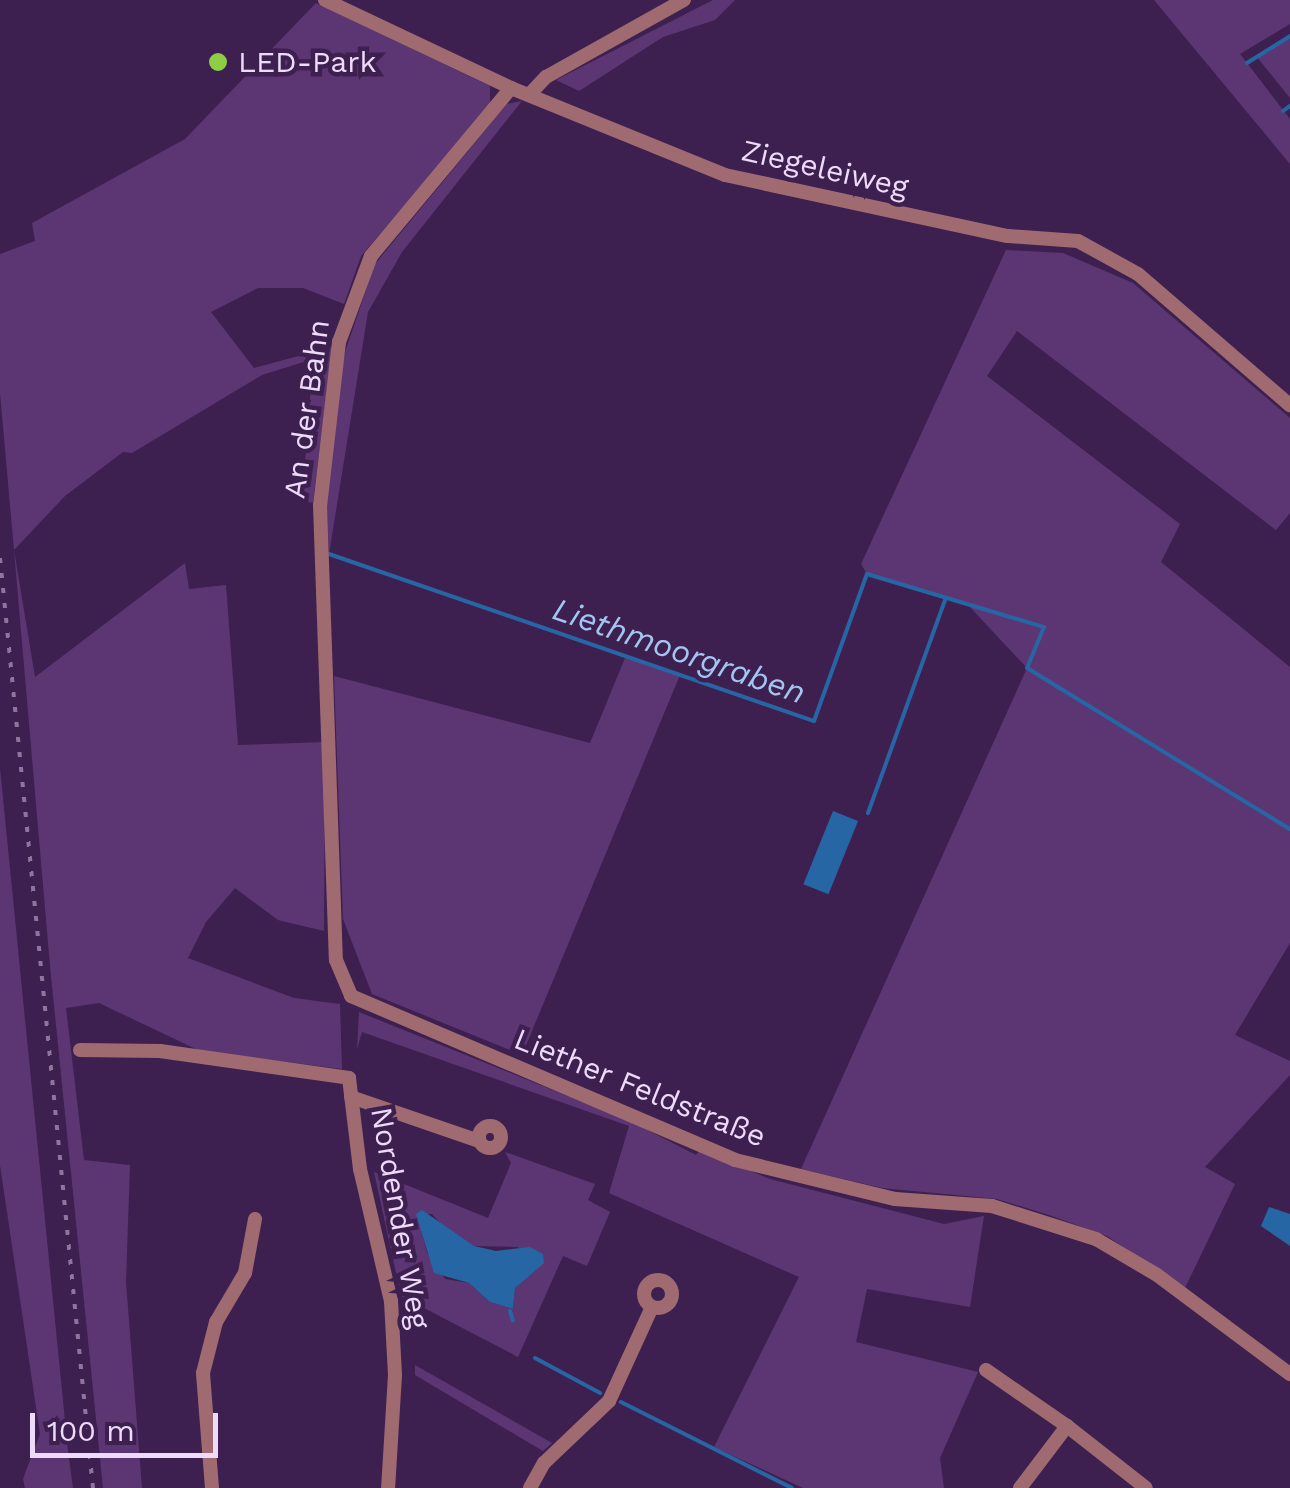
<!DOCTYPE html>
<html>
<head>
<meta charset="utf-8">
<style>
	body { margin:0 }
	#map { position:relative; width:1290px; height:1488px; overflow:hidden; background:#3e2050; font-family:"Work Sans",sans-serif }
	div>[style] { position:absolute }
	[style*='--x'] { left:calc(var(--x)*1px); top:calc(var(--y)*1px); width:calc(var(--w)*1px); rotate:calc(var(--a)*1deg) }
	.green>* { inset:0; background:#5c3673 }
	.water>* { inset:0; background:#2666a4; transform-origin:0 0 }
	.stream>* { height:4px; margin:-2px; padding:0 2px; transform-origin:2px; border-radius:2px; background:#2666a4 }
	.minor>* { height:14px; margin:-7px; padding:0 7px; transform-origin:7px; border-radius:7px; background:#9f6b71 }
	.minor>.ring { margin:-7px; padding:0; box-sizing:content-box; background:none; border:14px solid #9f6b71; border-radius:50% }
	.rail>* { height:4px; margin-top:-2px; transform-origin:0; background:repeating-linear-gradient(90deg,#8d759c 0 5px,transparent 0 15px) }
	.dots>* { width:28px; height:28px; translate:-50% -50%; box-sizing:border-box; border:5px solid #3e2050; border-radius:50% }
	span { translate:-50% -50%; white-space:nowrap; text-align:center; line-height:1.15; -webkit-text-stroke:9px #3e2050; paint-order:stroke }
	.poi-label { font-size:30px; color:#eddbf9 }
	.left { translate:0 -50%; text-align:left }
	.street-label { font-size:30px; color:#eddbf9 }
	.water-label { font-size:32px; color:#a1c7f1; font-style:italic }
	.scale { position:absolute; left:30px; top:1413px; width:188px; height:45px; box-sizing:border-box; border:5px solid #eddbf9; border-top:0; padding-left:12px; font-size:30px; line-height:35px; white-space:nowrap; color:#eddbf9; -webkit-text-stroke:8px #3e2050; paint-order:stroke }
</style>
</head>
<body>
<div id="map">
	<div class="green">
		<i style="clip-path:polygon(713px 0,735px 0,715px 20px,663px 37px,579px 91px,556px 80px)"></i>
		<i style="clip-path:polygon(1154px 0,1290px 0,1290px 24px,1240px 54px,1290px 119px,1290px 164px)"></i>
		<i style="clip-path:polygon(316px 3px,490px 86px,490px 106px,361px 256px,344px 304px,303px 288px,258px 288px,211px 312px,254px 368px,332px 347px,313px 503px,302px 501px,313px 359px,262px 375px,132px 453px,123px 452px,65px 496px,14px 550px,35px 677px,185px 563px,189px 589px,226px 585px,238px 745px,325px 742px,324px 931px,278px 920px,235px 888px,206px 922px,188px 958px,294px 998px,340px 1004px,342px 1069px,200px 1051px,99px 1003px,66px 1008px,84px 1160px,130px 1165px,126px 1282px,142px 1488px,103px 1488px,50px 966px,14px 550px,0 393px,0 254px,35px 241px,32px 223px,185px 139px)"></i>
		<i style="clip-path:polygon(1290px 36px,1290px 98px,1257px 57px)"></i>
		<i style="clip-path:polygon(522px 101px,402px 252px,368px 312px,329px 554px,324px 448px,346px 349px,375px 264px,507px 104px)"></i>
		<i style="clip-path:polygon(1006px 250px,1063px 253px,1133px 283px,1290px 418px,1290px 513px,1276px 530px,1017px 331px,987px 376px,1180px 524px,1161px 562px,1290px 667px,1290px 943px,1235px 1035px,1290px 1061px,1290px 1075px,1205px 1167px,1235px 1184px,1185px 1288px,1107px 1236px,1049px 1215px,997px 1199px,882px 1188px,801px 1169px,1027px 668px,969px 606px,867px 574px,861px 564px)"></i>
		<i style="clip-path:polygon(625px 658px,680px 675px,522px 1055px,372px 994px,343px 919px,334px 676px,590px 743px)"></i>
		<i style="clip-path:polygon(0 768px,68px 1451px,73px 1488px,25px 1488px,23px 1479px,40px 1434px,0 1165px)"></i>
		<i style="clip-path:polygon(359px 1012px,632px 1122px,696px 1155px,700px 1150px,770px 1179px,944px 1224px,984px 1216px,970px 1307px,867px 1289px,856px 1342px,978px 1372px,940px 1458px,944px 1488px,803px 1488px,714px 1447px,799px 1277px,609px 1193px,629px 1126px,362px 1032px,357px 1049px)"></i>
		<i style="clip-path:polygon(evenodd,505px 1152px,595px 1184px,588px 1200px,610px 1212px,587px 1266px,563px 1256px,518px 1357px,401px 1296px,374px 1172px,488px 1218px,511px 1163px,505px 1152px,417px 1214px,432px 1214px,453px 1237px,474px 1246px,518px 1247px,528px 1274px,515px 1288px,513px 1309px,490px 1302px,469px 1283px,445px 1279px,427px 1252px,417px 1214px)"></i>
		<i style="clip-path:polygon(415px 1365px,552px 1443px,543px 1451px,415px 1375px)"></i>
	</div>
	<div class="water">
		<i style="left:833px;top:811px;width:27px;height:79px;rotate:22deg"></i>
		<i style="clip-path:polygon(1269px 1207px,1290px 1214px,1290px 1246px,1261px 1226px)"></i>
		<i style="clip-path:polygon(422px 1210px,474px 1246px,496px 1251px,530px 1247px,543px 1254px,544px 1263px,515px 1288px,513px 1309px,490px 1302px,469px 1283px,434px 1273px,416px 1214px)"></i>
	</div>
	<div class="stream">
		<i style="--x:1247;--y:63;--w:51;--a:-32.1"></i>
		<i style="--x:1283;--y:111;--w:9;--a:-36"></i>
		<i style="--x:329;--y:554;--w:513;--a:19"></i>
		<i style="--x:814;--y:721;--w:156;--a:-70.2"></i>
		<i style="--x:867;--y:574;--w:185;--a:16.7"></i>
		<i style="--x:1044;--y:627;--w:44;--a:112.5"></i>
		<i style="--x:1027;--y:668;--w:308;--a:31.5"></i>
		<i style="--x:868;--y:813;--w:229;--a:-70.1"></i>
		<i style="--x:510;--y:1311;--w:10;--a:73"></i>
		<i style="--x:535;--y:1358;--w:74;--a:28.3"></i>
		<i style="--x:621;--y:1402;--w:191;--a:26.7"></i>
	</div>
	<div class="minor">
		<i style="--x:325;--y:0;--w:206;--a:25.3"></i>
		<i style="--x:511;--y:88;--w:231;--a:22.1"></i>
		<i style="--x:725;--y:175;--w:289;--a:12.2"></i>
		<i style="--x:1008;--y:236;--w:70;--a:4.1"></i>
		<i style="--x:1078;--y:241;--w:68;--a:28.8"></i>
		<i style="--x:1138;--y:274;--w:201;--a:40.8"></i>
		<i style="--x:511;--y:88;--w:219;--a:129.8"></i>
		<i style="--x:371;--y:256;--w:92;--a:110.4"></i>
		<i style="--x:339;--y:342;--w:164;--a:96.6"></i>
		<i style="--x:320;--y:505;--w:455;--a:88"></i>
		<i style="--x:336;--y:960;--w:39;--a:67"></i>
		<i style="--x:351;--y:996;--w:418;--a:23.1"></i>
		<i style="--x:735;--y:1160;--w:165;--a:13.7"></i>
		<i style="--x:895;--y:1199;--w:97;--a:4.1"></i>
		<i style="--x:992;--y:1206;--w:109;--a:17.6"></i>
		<i style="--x:1096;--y:1239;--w:71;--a:30.5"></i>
		<i style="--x:1157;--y:1275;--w:166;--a:36.7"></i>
		<i style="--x:529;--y:95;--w:25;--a:-47"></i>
		<i style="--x:546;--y:77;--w:158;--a:-29.2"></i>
		<i style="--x:80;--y:1050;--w:80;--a:0.7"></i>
		<i style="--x:160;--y:1051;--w:191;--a:8.1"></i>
		<i style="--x:349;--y:1078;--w:92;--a:83.1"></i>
		<i style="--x:360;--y:1169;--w:136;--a:76.8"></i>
		<i style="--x:391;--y:1301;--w:74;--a:86.9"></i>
		<i style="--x:395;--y:1375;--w:113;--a:93.5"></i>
		<i style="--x:351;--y:1097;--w:135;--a:19"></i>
		<i class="ring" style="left:479px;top:1126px;width:8px;height:8px"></i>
		<i class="ring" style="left:644px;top:1280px;width:14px;height:14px"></i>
		<i style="--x:986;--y:1370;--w:98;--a:34.7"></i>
		<i style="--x:212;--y:1488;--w:115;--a:-94.5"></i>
		<i style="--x:203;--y:1373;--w:53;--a:-75.7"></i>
		<i style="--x:216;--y:1322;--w:57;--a:-59.4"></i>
		<i style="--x:245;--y:1273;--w:55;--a:-79.5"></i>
		<i style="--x:530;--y:1488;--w:29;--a:-61"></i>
		<i style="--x:544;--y:1463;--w:90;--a:-43.6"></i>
		<i style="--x:609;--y:1401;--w:103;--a:-65.4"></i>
		<i style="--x:1020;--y:1488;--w:78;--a:-52.8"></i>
		<i style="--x:1067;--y:1426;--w:100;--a:38.1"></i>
	</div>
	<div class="rail">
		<i style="--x:0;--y:558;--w:935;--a:84.29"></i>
	</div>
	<div class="dots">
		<i style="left:218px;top:62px;background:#8dce44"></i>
	</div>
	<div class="poi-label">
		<span class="left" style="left:238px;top:62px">LED-Park</span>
	</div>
	<div class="street-label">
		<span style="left:825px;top:169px;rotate:13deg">Ziegeleiweg</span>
		<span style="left:307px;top:409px;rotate:-82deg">An der Bahn</span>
		<span style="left:640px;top:1088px;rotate:22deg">Liether Feldstraße</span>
		<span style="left:400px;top:1218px;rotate:80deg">Nordender Weg</span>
	</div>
	<div class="water-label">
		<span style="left:679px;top:651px;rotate:19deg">Liethmoorgraben</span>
	</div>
	<div class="scale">100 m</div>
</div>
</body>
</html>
